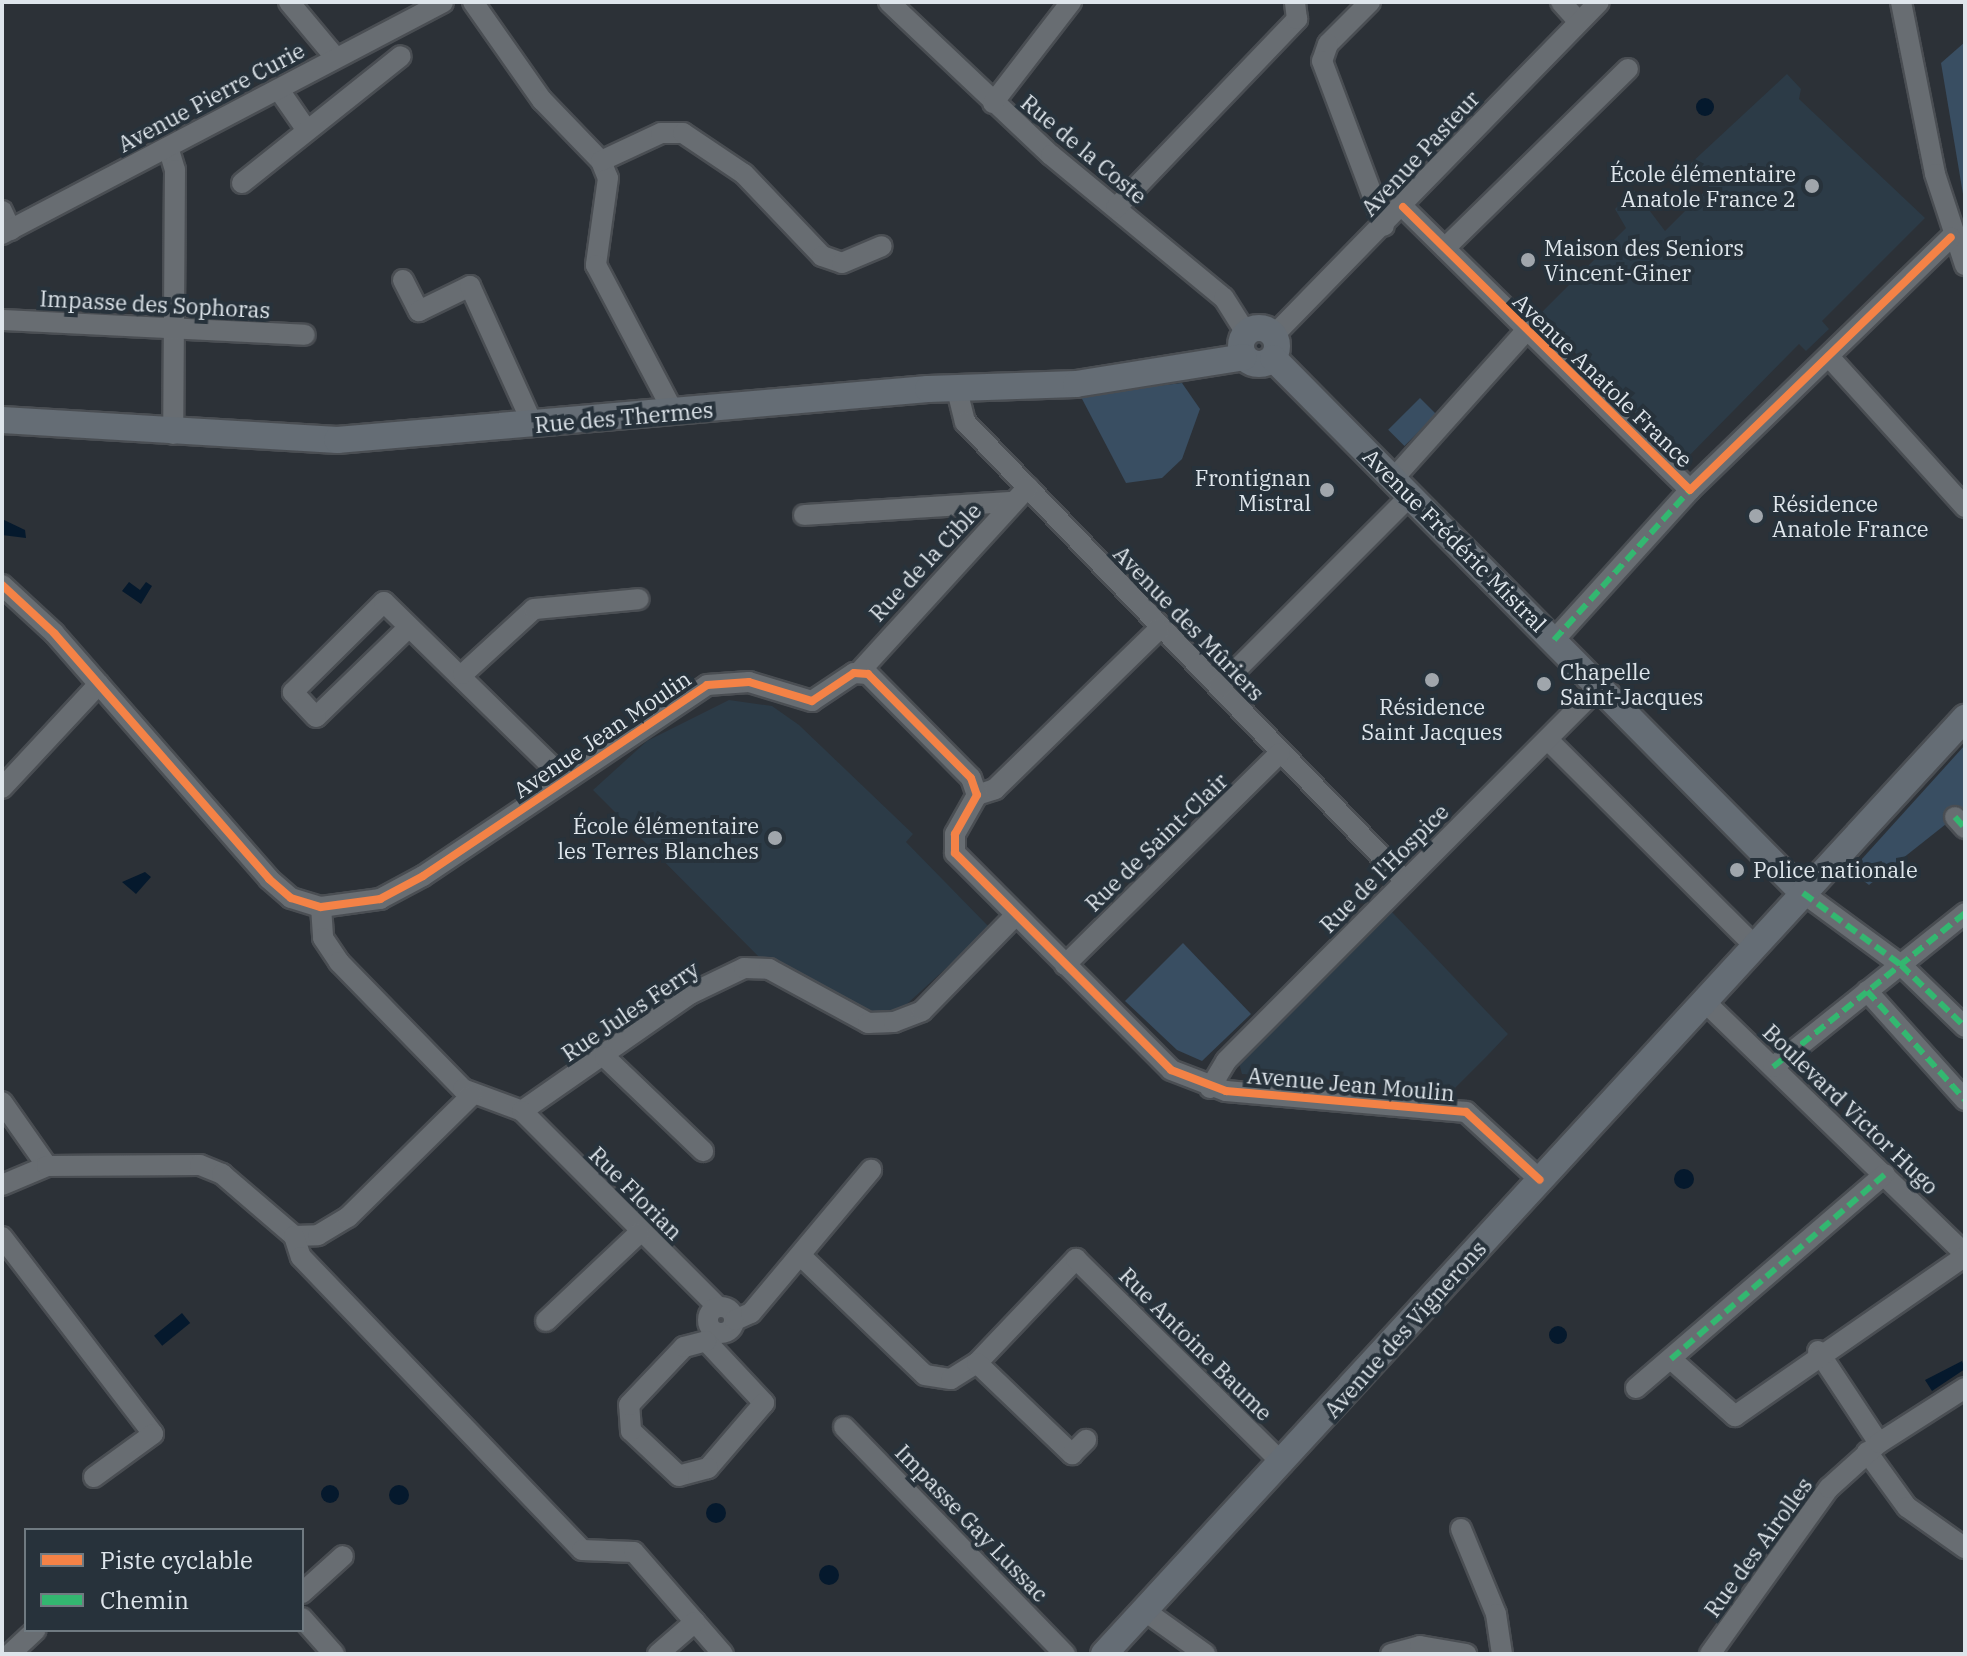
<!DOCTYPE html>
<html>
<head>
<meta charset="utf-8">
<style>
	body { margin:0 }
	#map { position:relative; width:1967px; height:1656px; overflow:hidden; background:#2c3137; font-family:"IBM Plex Serif",serif }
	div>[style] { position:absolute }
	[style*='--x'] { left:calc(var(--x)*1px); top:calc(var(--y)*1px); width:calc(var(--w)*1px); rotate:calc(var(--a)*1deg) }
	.built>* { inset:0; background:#2c3b47 }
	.green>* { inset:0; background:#394e62; transform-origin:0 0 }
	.water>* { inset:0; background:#05192d; transform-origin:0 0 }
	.round { border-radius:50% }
	.roads { filter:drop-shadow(2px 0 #4a4e53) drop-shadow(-2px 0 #4a4e53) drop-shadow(0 2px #4a4e53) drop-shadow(0 -2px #4a4e53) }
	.minor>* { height:20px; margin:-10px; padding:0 10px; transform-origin:10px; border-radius:10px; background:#686d72 }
	.minor>.ring { margin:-10px; padding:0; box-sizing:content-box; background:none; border:20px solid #686d72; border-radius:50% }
	.major>* { height:26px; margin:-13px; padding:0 13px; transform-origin:13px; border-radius:13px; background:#656d75 }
	.major>.ring { margin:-13px; padding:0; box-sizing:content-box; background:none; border:26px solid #656d75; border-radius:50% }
	.quiet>* { height:6px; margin-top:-3px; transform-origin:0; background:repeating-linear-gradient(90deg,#33b770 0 12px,transparent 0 18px) }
	.cycleway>* { height:8px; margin:-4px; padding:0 4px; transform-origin:4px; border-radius:4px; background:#f48246 }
	.dots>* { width:22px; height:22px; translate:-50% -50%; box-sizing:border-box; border:4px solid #27323b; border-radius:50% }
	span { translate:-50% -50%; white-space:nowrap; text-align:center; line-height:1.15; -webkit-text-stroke:8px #27323b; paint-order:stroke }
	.street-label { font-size:22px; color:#dee5eb }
	.poi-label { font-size:22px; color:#dee5eb }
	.right { translate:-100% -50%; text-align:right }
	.left { translate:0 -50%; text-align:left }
	.frame { position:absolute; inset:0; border:4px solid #dee5eb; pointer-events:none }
	.legend { position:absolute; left:24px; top:1528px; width:280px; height:104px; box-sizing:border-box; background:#27323b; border:2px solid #707a81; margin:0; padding:10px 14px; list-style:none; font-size:24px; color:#dee5eb }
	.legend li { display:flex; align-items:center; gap:16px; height:40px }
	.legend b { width:40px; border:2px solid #707a81 }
</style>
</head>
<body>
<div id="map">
	<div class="built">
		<i style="clip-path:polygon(1787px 74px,1801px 89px,1799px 99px,1925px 218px,1822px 321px,1829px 329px,1806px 351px,1799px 344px,1685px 460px,1675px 460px,1620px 395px,1589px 373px,1593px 368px,1535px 319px,1626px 228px,1615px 209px,1634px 190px,1665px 231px,1709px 187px,1689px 165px)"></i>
		<i style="clip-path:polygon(729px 700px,772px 706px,799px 725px,913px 834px,906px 842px,990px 928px,896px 1014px,866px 1014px,764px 962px,593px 790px,647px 741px)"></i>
		<i style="clip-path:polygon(1391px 911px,1508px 1034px,1486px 1057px,1455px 1088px,1242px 1074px,1239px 1063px)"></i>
	</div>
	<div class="green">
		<i style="clip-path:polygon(1965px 42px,1965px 206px,1941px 63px)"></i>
		<i style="clip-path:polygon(1182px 383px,1200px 409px,1182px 459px,1162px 478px,1126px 483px,1080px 395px)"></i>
		<i style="left:1420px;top:398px;width:23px;height:45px;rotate:45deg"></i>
		<i style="clip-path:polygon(1965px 745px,1965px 809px,1869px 885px,1851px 871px)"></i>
		<i style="clip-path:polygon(1183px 943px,1251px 1014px,1202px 1061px,1177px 1050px,1125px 1001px)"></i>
	</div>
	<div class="water">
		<i class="round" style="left:1696px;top:98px;width:18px;height:18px"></i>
		<i style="clip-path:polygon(2px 519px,25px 530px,26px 538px,2px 535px)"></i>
		<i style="clip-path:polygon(129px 582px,140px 590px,146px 582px,152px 586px,141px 604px,122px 591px)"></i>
		<i style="clip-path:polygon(145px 872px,151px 877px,136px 894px,122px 882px)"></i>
		<i class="round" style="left:1674px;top:1169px;width:20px;height:20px"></i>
		<i style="left:182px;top:1313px;width:13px;height:36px;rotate:51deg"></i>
		<i class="round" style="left:1549px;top:1326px;width:18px;height:18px"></i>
		<i style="clip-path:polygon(1962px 1361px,1965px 1369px,1932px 1391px,1925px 1380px)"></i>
		<i class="round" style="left:389px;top:1485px;width:20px;height:20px"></i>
		<i class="round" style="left:321px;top:1485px;width:18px;height:18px"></i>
		<i class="round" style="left:706px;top:1503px;width:20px;height:20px"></i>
		<i class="round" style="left:819px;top:1565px;width:20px;height:20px"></i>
	</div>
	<div class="roads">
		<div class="minor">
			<i style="--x:289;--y:2;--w:72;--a:50.1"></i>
			<i style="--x:473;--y:2;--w:120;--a:54.9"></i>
			<i style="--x:542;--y:100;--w:85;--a:46"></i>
			<i style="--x:601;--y:161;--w:18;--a:68"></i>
			<i style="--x:608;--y:178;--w:88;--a:97.9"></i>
			<i style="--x:596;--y:265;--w:167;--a:62.2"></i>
			<i style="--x:889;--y:2;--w:223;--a:43.4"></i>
			<i style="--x:1051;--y:155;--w:224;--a:39.6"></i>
			<i style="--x:1224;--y:298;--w:41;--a:57.8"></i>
			<i style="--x:1370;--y:2;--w:59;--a:135"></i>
			<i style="--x:1328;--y:44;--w:18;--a:109"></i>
			<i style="--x:1322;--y:61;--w:176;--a:69.4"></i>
			<i style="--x:1561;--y:2;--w:24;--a:48"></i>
			<i style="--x:1901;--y:2;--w:175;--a:78.8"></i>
			<i style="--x:1935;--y:174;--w:96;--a:71.8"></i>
			<i style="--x:279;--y:90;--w:47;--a:55.3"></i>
			<i style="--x:993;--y:103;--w:128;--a:-52.3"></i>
			<i style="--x:168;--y:147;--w:24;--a:73"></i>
			<i style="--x:175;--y:170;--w:264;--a:90.4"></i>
			<i style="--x:601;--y:161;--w:66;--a:-25"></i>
			<i style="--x:661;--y:133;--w:22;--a:0"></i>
			<i style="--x:683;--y:133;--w:73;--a:33.9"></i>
			<i style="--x:744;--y:174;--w:113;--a:46.4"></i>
			<i style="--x:822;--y:256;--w:21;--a:19"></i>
			<i style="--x:842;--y:263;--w:43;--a:-23"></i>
			<i style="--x:242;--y:183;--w:203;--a:-38.6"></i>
			<i style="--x:1403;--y:207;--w:403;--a:44.6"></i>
			<i style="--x:1690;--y:490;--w:363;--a:-44.1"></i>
			<i style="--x:1116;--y:208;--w:262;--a:-46.2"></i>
			<i style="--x:1297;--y:19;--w:17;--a:-97"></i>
			<i style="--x:2;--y:211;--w:21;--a:65"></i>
			<i style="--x:2;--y:234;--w:498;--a:-27.7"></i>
			<i style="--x:1445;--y:248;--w:256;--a:-44.4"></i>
			<i style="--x:403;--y:280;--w:35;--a:63"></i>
			<i style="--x:419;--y:311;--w:57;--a:-26.1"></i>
			<i style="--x:470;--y:286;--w:153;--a:65.6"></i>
			<i style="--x:2;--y:320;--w:303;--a:2.8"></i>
			<i style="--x:1274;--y:335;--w:465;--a:-45.7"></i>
			<i style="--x:1831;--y:359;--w:200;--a:47.8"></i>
			<i style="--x:957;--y:390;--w:33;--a:76"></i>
			<i style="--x:965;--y:422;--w:636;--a:46.21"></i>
			<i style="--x:1394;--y:478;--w:198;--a:-48.1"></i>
			<i style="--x:804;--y:515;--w:208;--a:-3.6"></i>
			<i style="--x:2;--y:585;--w:71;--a:42.7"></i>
			<i style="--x:54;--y:633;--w:327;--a:48.8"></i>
			<i style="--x:269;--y:879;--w:29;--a:41"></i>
			<i style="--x:291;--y:898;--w:31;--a:17"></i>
			<i style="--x:321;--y:907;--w:60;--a:-7.7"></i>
			<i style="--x:380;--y:899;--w:49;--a:-28.1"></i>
			<i style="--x:423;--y:876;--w:342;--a:-33.9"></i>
			<i style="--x:707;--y:685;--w:42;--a:-4.1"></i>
			<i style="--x:749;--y:682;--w:66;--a:16.8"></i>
			<i style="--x:812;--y:701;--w:50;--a:-33.7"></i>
			<i style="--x:854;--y:673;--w:14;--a:4"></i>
			<i style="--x:868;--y:674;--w:146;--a:45.3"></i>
			<i style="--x:971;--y:778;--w:18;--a:71"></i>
			<i style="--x:977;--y:795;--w:45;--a:119.4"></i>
			<i style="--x:955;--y:834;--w:19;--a:90"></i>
			<i style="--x:955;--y:853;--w:306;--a:45.1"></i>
			<i style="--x:1171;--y:1070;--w:59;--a:20.9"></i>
			<i style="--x:1226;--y:1091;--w:241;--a:5"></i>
			<i style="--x:1466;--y:1112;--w:100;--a:42.6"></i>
			<i style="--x:409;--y:627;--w:129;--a:135.9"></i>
			<i style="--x:316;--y:717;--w:34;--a:-133"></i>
			<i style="--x:293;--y:692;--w:128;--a:-44.7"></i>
			<i style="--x:384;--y:602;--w:253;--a:44.4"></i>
			<i style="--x:1554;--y:640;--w:202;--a:-47.8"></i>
			<i style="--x:860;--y:671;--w:249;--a:-47.6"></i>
			<i style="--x:463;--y:674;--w:96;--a:-42.5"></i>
			<i style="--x:534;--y:609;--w:105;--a:-5.4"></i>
			<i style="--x:1219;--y:687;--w:270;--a:-45"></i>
			<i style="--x:1548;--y:740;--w:292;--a:44.9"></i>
			<i style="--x:2;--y:788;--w:142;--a:-47"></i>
			<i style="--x:977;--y:795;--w:19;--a:-18"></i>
			<i style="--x:995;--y:789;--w:229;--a:-44.3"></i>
			<i style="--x:1955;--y:817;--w:15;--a:48"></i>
			<i style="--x:1803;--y:893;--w:122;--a:36.3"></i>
			<i style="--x:1901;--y:965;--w:89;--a:44.1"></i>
			<i style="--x:321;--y:907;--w:31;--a:86"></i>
			<i style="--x:323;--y:938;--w:29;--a:56"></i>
			<i style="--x:339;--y:962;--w:177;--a:45.7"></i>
			<i style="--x:463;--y:1089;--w:63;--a:20.4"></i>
			<i style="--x:522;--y:1111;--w:205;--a:-34.9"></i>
			<i style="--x:690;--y:994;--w:60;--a:-25.7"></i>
			<i style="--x:744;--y:968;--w:25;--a:2"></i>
			<i style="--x:769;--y:969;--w:113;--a:28.6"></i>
			<i style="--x:868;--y:1023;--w:26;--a:-2"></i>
			<i style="--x:894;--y:1022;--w:30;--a:-21"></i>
			<i style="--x:922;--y:1011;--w:134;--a:-45.6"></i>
			<i style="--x:1065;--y:965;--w:302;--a:-44.6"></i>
			<i style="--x:1867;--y:991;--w:147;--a:48"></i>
			<i style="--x:1703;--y:1000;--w:365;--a:44.1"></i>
			<i style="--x:605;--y:1057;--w:136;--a:43.8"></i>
			<i style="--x:1773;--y:1067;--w:246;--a:-38.7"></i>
			<i style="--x:1210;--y:1088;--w:31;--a:-59"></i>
			<i style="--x:1226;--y:1061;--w:528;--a:-45.08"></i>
			<i style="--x:2;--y:1102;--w:78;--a:54.9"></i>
			<i style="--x:522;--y:1111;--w:277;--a:45"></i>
			<i style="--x:2;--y:1185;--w:49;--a:-22.9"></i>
			<i style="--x:47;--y:1166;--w:153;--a:-0.4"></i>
			<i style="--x:200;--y:1165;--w:24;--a:22"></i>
			<i style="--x:222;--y:1174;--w:95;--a:40.7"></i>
			<i style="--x:294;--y:1236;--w:24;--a:-2"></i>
			<i style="--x:318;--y:1235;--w:35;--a:-31"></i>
			<i style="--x:348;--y:1217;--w:173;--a:-44.5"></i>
			<i style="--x:294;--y:1236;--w:22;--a:72"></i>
			<i style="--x:301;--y:1257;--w:406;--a:46.2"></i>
			<i style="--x:582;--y:1550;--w:52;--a:2.2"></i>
			<i style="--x:634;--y:1552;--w:135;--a:48.9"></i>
			<i style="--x:2;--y:1237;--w:248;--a:52.5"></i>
			<i style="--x:153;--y:1434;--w:73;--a:143.9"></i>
			<i style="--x:802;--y:1257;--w:170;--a:43.8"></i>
			<i style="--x:925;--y:1375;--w:26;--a:9"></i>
			<i style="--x:951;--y:1379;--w:31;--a:-32"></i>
			<i style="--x:977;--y:1363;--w:144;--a:-46.4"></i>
			<i style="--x:1076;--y:1259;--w:291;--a:44.7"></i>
			<i class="ring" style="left:708px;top:1307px;width:6px;height:6px"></i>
			<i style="--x:735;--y:1320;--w:17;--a:-24"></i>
			<i style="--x:751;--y:1313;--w:187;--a:-50"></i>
			<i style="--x:546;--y:1321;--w:128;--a:-43.4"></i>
			<i style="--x:706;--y:1341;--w:85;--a:46.9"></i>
			<i style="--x:764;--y:1403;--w:86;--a:130.7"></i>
			<i style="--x:708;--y:1468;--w:30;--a:165"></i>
			<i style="--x:679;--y:1476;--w:66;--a:-136.8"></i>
			<i style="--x:631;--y:1431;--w:26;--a:-94"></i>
			<i style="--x:629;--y:1405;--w:80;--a:-46.5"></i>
			<i style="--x:684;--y:1347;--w:23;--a:-15"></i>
			<i style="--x:1818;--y:1351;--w:110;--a:56.5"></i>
			<i style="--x:1671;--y:1359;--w:86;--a:41.7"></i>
			<i style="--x:1735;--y:1416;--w:280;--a:-34.8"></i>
			<i style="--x:977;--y:1363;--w:132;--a:43.8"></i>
			<i style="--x:1072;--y:1454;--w:20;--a:-45"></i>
			<i style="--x:1636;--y:1388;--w:328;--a:-40.7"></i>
			<i style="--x:844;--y:1427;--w:317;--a:45.8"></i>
			<i style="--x:1867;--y:1452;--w:68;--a:54"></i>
			<i style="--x:1907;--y:1507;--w:71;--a:35.3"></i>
			<i style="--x:1461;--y:1529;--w:92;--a:67.6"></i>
			<i style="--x:1496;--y:1614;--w:40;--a:81.5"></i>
			<i style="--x:302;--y:1593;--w:55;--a:-42.1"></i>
			<i style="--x:1145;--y:1611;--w:74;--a:35.6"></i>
			<i style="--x:302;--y:1618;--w:48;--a:48.4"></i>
			<i style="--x:10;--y:1654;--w:35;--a:-43"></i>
			<i style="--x:658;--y:1654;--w:49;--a:-40.9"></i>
			<i style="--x:1391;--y:1654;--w:30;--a:-15"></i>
			<i style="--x:1420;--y:1646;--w:47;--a:9.9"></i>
			<i style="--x:1710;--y:1654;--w:204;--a:-54.4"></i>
			<i style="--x:1829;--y:1488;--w:67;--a:-42"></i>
			<i style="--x:1879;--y:1443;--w:102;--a:-32.6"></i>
		</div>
		<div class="major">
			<i class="ring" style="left:1241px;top:328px;width:10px;height:10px"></i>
			<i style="--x:1273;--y:358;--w:753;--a:45.27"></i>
			<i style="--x:2;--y:420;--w:336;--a:3.4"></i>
			<i style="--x:337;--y:440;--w:593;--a:-4.93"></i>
			<i style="--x:928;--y:389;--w:148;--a:-1.9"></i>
			<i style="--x:1076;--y:384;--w:170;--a:-9.1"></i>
			<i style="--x:1104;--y:1654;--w:1272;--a:-47.39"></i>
		</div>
	</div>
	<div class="quiet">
		<i style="--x:1554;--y:640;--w:202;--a:-47.8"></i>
		<i style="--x:1955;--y:817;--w:15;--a:48"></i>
		<i style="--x:1803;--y:893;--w:122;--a:36.3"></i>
		<i style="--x:1901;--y:965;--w:89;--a:44.1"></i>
		<i style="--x:1867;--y:991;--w:147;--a:48"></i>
		<i style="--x:1773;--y:1067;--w:246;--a:-38.7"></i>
		<i style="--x:1671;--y:1359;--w:283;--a:-40.8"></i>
	</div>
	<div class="cycleway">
		<i style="--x:1403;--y:207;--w:403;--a:44.6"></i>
		<i style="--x:1690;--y:490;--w:363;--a:-44.1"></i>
		<i style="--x:2;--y:585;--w:71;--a:42.7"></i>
		<i style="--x:54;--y:633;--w:327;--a:48.8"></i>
		<i style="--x:269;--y:879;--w:29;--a:41"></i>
		<i style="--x:291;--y:898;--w:31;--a:17"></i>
		<i style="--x:321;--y:907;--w:60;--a:-7.7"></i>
		<i style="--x:380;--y:899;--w:49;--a:-28.1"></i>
		<i style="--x:423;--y:876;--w:342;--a:-33.9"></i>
		<i style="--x:707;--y:685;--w:42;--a:-4.1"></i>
		<i style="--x:749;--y:682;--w:66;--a:16.8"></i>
		<i style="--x:812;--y:701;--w:50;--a:-33.7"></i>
		<i style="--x:854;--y:673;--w:14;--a:4"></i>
		<i style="--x:868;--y:674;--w:146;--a:45.3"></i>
		<i style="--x:971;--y:778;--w:18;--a:71"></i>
		<i style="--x:977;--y:795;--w:45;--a:119.4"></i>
		<i style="--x:955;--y:834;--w:19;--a:90"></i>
		<i style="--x:955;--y:853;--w:306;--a:45.1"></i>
		<i style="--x:1171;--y:1070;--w:59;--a:20.9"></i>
		<i style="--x:1226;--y:1091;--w:241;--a:5"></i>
		<i style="--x:1466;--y:1112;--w:100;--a:42.6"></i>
	</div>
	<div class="dots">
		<i style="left:1812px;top:186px;background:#a0a6ac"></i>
		<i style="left:1528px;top:260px;background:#a0a6ac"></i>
		<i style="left:1327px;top:490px;background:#a0a6ac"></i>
		<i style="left:1756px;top:516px;background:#a0a6ac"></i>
		<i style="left:1432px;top:680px;background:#a0a6ac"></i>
		<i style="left:1544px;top:684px;background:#a0a6ac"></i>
		<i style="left:775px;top:838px;background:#a0a6ac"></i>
		<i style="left:1737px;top:870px;background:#a0a6ac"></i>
	</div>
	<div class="street-label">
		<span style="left:211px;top:97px;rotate:-28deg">Avenue Pierre Curie</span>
		<span style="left:1084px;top:149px;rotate:40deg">Rue de la Coste</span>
		<span style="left:1420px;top:153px;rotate:-47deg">Avenue Pasteur</span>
		<span style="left:155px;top:304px;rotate:3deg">Impasse des Sophoras</span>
		<span style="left:1603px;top:380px;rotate:44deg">Avenue Anatole France</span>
		<span style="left:624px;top:417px;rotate:-5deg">Rue des Thermes</span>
		<span style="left:1455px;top:540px;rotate:45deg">Avenue Frédéric Mistral</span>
		<span style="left:925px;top:562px;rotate:-47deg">Rue de la Cible</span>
		<span style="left:1189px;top:623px;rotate:46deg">Avenue des Mûriers</span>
		<span style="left:602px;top:734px;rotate:-34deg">Avenue Jean Moulin</span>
		<span style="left:1156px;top:842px;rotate:-44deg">Rue de Saint-Clair</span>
		<span style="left:1384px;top:868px;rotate:-45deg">Rue de l'Hospice</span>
		<span style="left:630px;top:1011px;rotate:-34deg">Rue Jules Ferry</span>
		<span style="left:1351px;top:1084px;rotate:5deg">Avenue Jean Moulin</span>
		<span style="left:1851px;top:1109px;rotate:44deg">Boulevard Victor Hugo</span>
		<span style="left:636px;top:1193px;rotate:45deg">Rue Florian</span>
		<span style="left:1405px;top:1329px;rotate:-48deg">Avenue des Vignerons</span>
		<span style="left:1196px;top:1344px;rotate:45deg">Rue Antoine Baume</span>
		<span style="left:972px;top:1523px;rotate:46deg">Impasse Gay Lussac</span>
		<span style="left:1758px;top:1547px;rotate:-54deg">Rue des Airolles</span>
	</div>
	<div class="poi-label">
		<span class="right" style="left:1796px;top:186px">École élémentaire<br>Anatole France 2</span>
		<span class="left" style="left:1544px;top:260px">Maison des Seniors<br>Vincent-Giner</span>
		<span class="right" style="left:1311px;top:490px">Frontignan<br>Mistral</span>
		<span class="left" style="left:1772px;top:516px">Résidence<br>Anatole France</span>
		<span class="left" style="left:1560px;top:684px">Chapelle<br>Saint-Jacques</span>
		<span style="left:1432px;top:719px">Résidence<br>Saint Jacques</span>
		<span class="right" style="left:759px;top:838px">École élémentaire<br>les Terres Blanches</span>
		<span class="left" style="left:1753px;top:870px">Police nationale</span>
	</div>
	<div class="frame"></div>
	<ul class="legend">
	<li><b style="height:10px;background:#f48246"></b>Piste cyclable</li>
	<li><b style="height:10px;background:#33b770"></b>Chemin</li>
	</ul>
</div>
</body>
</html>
